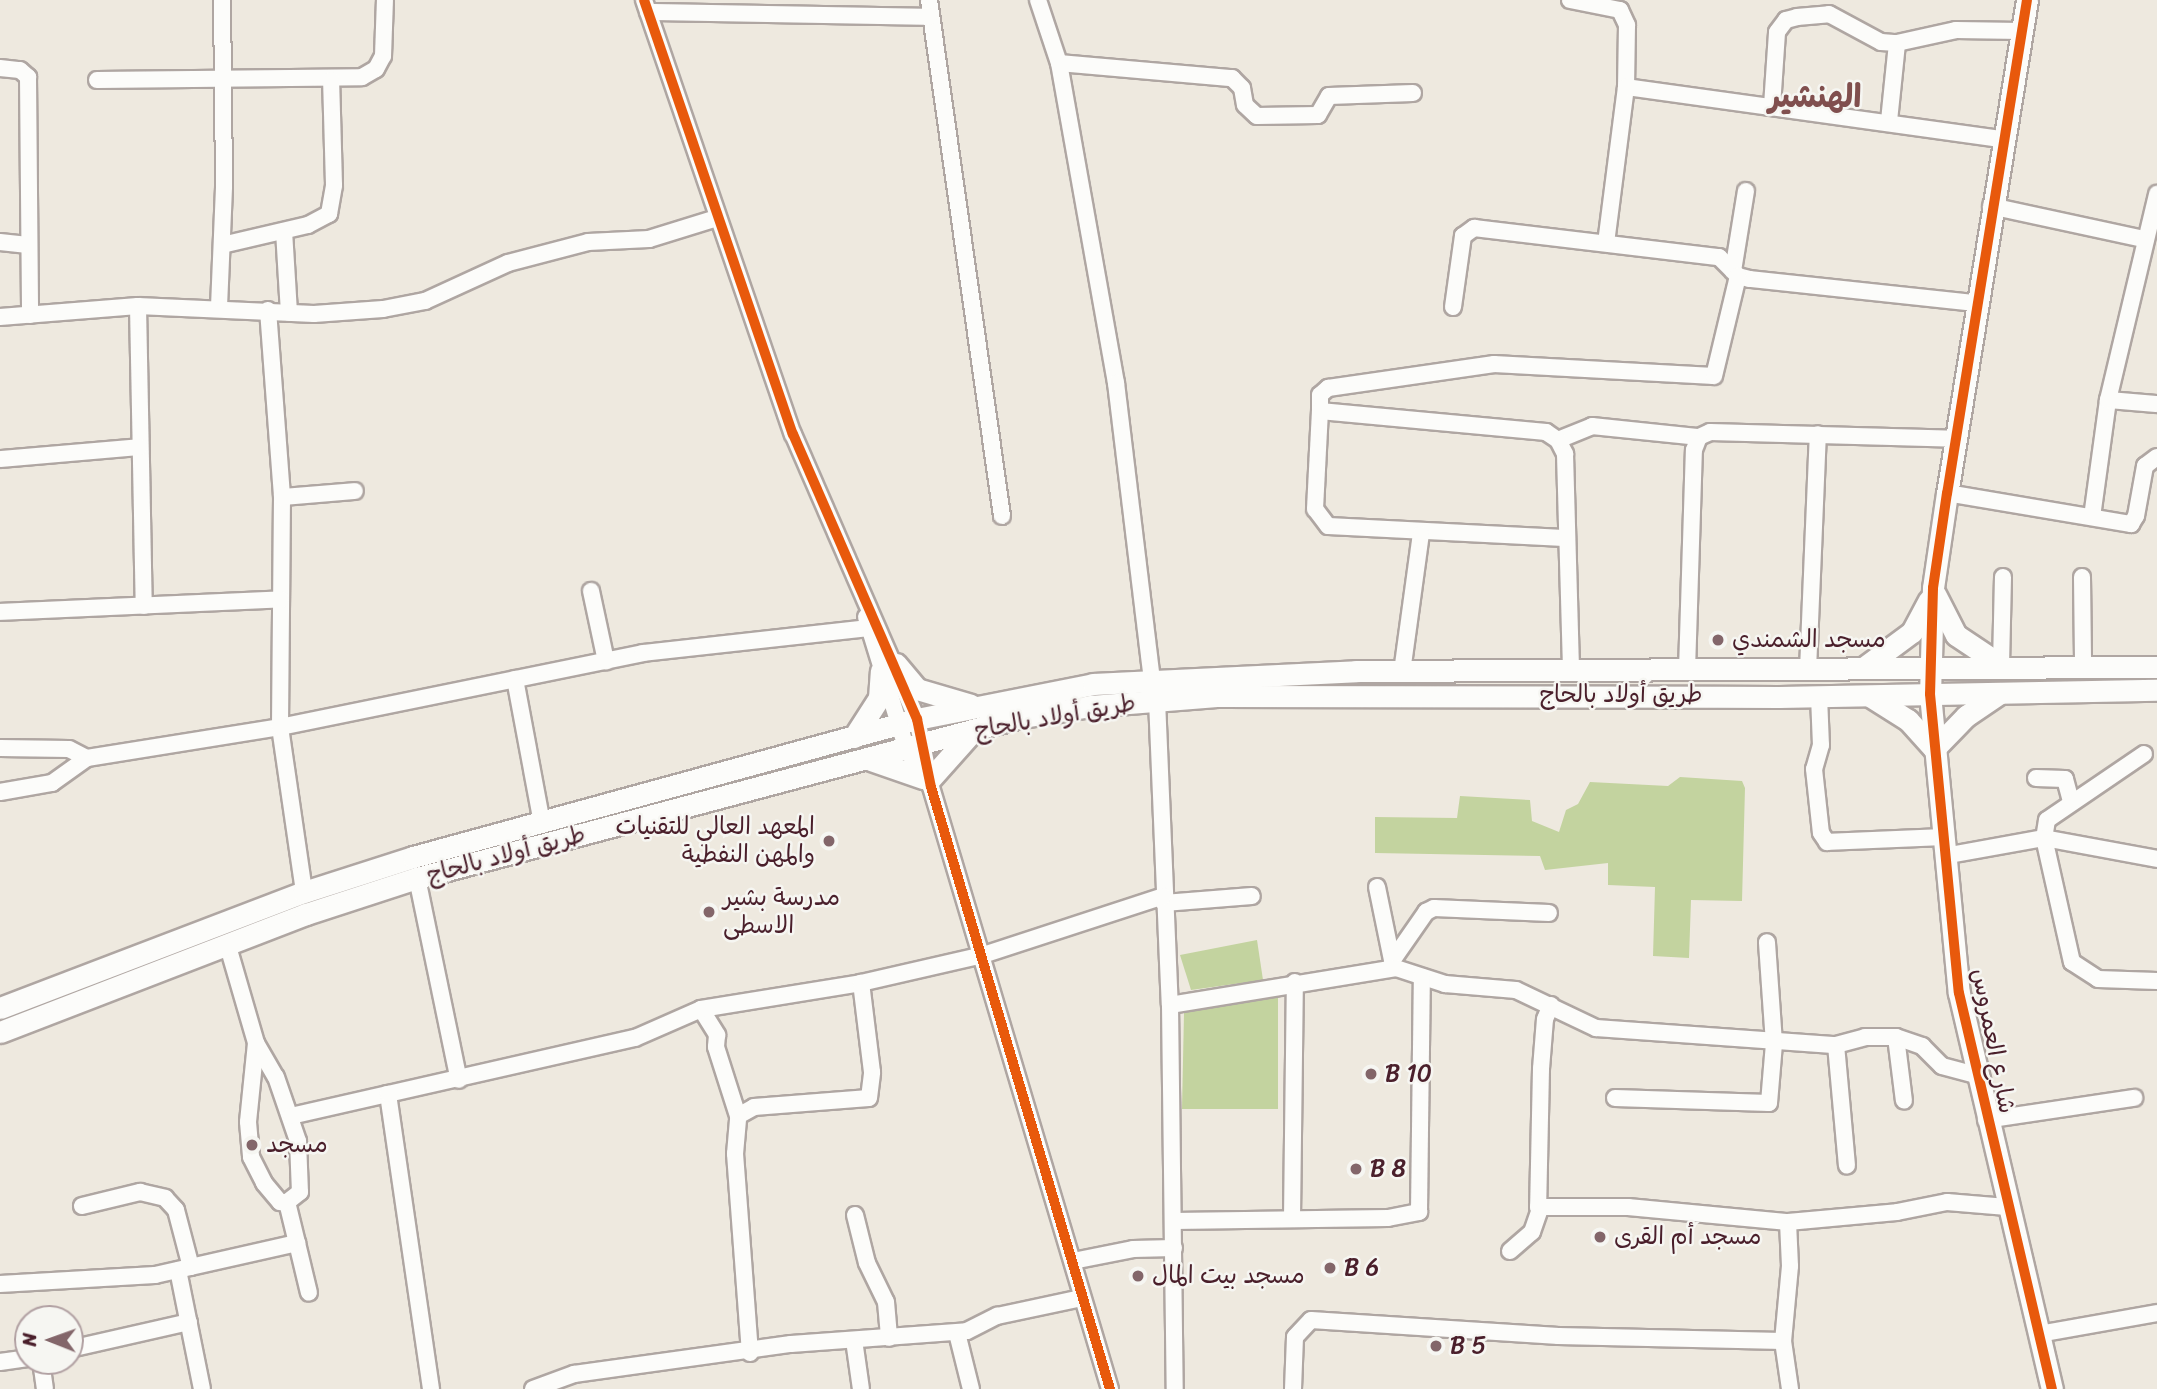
<!DOCTYPE html>
<html>
<head>
<meta charset="utf-8">
<style>
	body { margin:0 }
	#map { position:relative; width:2157px; height:1389px; overflow:hidden; background:#eee9df; font-family:Sriracha,"Playpen Sans Arabic",sans-serif }
	div>[style] { position:absolute }
	[style*='--x'] { left:calc(var(--x)*1px); top:calc(var(--y)*1px); width:calc(var(--w)*1px); rotate:calc(var(--a)*1deg) }
	.green>* { inset:0; background:#c3d39f }
	.roads { filter:drop-shadow(2px 0 #afa6a2) drop-shadow(-2px 0 #afa6a2) drop-shadow(0 2px #afa6a2) drop-shadow(0 -2px #afa6a2) }
	.street>* { height:16px; margin:-8px; padding:0 8px; transform-origin:8px; border-radius:8px; background:#fcfcfa }
	.secondary>* { height:21px; margin:-10.5px; padding:0 10.5px; transform-origin:10.5px; border-radius:10.5px; background:#fcfcfa }
	.cycleway>* { height:10px; margin:-5px; padding:0 5px; transform-origin:5px; border-radius:5px; background:#e8590c }
	.dots>* { width:19px; height:19px; translate:-50% -50%; box-sizing:border-box; border:4px solid #f6f6f2; border-radius:50% }
	span { translate:-50% -50%; white-space:nowrap; text-align:center; line-height:1.15; -webkit-text-stroke:5px #f6f6f2; paint-order:stroke }
	.poi-label { font-size:24px; color:#4a1f2b }
	.left { translate:0 -50%; text-align:left }
	.right { translate:-100% -50%; text-align:right }
	.street-label { font-size:24px; color:#4a1f2b }
	.district-label { font-size:32px; color:#804f4e; font-weight:700 }
	.north { position:absolute; left:14px; top:1305px; width:70px; height:70px; box-sizing:border-box; background:#f6f6f2; border:2px solid #b1a0a2; border-radius:50%; rotate:271deg; font-size:19px; font-weight:700; line-height:28px; text-align:center; color:#4a1f2b }
	.north::after { content:''; display:block; margin:auto; width:24px; height:32px; background:#83666a; clip-path:polygon(50% 0,100% 100%,50% 72%,0 100%) }
</style>
</head>
<body>
<div id="map">
	<div class="green">
		<i style="clip-path:polygon(1680px 777px,1742px 781px,1745px 788px,1742px 901px,1691px 900px,1689px 958px,1653px 956px,1655px 887px,1608px 885px,1608px 863px,1545px 870px,1540px 856px,1375px 853px,1375px 817px,1457px 818px,1460px 796px,1530px 800px,1532px 821px,1559px 832px,1566px 810px,1578px 804px,1590px 782px,1668px 786px)"></i>
		<i style="clip-path:polygon(1257px 940px,1263px 980px,1191px 990px,1180px 955px)"></i>
		<i style="clip-path:polygon(1278px 990px,1278px 1109px,1182px 1109px,1184px 1013px)"></i>
	</div>
	<div class="roads">
		<div class="street">
			<i style="--x:644;--y:0;--w:459;--a:71.1"></i>
			<i style="--x:793;--y:434;--w:311;--a:66.5"></i>
			<i style="--x:917;--y:719;--w:69;--a:78.4"></i>
			<i style="--x:931;--y:787;--w:628;--a:73.44"></i>
			<i style="--x:929;--y:0;--w:521;--a:81.95"></i>
			<i style="--x:1038;--y:0;--w:66;--a:71.6"></i>
			<i style="--x:1059;--y:63;--w:325;--a:79.9"></i>
			<i style="--x:1116;--y:383;--w:298;--a:83.1"></i>
			<i style="--x:1570;--y:0;--w:51;--a:11.3"></i>
			<i style="--x:1620;--y:10;--w:17;--a:65"></i>
			<i style="--x:1627;--y:25;--w:62;--a:90.9"></i>
			<i style="--x:1626;--y:87;--w:157;--a:97.3"></i>
			<i style="--x:648;--y:12;--w:281;--a:1"></i>
			<i style="--x:1059;--y:63;--w:174;--a:5"></i>
			<i style="--x:1232;--y:78;--w:14;--a:45"></i>
			<i style="--x:1242;--y:88;--w:17;--a:80"></i>
			<i style="--x:1245;--y:105;--w:16;--a:43"></i>
			<i style="--x:1257;--y:116;--w:61;--a:-0.9"></i>
			<i style="--x:1318;--y:115;--w:22;--a:-60"></i>
			<i style="--x:1329;--y:96;--w:84;--a:-2"></i>
			<i style="--x:0;--y:68;--w:20;--a:6"></i>
			<i style="--x:20;--y:70;--w:11;--a:41"></i>
			<i style="--x:28;--y:77;--w:238;--a:89.5"></i>
			<i style="--x:97;--y:80;--w:265;--a:-0.6"></i>
			<i style="--x:362;--y:77;--w:16;--a:-30"></i>
			<i style="--x:376;--y:69;--w:15;--a:-62"></i>
			<i style="--x:383;--y:56;--w:56;--a:-88"></i>
			<i style="--x:1626;--y:87;--w:381;--a:7.9"></i>
			<i style="--x:1772;--y:106;--w:74;--a:-86.1"></i>
			<i style="--x:1777;--y:32;--w:15;--a:-53"></i>
			<i style="--x:1786;--y:20;--w:11;--a:-15"></i>
			<i style="--x:1797;--y:17;--w:32;--a:-5"></i>
			<i style="--x:1829;--y:14;--w:59;--a:28.3"></i>
			<i style="--x:1881;--y:42;--w:16;--a:4"></i>
			<i style="--x:1897;--y:43;--w:60;--a:-12.4"></i>
			<i style="--x:1956;--y:30;--w:65;--a:0.9"></i>
			<i style="--x:1889;--y:121;--w:78;--a:-84.1"></i>
			<i style="--x:1991;--y:206;--w:157;--a:12.2"></i>
			<i style="--x:284;--y:231;--w:82;--a:86.5"></i>
			<i style="--x:0;--y:242;--w:28;--a:6"></i>
			<i style="--x:222;--y:245;--w:88;--a:-13.1"></i>
			<i style="--x:308;--y:225;--w:24;--a:-28"></i>
			<i style="--x:329;--y:214;--w:29;--a:-80"></i>
			<i style="--x:334;--y:185;--w:105;--a:-91.6"></i>
			<i style="--x:1733;--y:271;--w:81;--a:-80.8"></i>
			<i style="--x:138;--y:306;--w:300;--a:88.9"></i>
			<i style="--x:219;--y:307;--w:121;--a:-87.6"></i>
			<i style="--x:224;--y:186;--w:186;--a:-90.6"></i>
			<i style="--x:1453;--y:307;--w:72;--a:-82"></i>
			<i style="--x:1463;--y:236;--w:14;--a:-36"></i>
			<i style="--x:1474;--y:228;--w:247;--a:6.8"></i>
			<i style="--x:1719;--y:257;--w:27;--a:45"></i>
			<i style="--x:1738;--y:276;--w:12;--a:14"></i>
			<i style="--x:1750;--y:279;--w:226;--a:6.1"></i>
			<i style="--x:268;--y:310;--w:188;--a:85.7"></i>
			<i style="--x:282;--y:497;--w:230;--a:90.5"></i>
			<i style="--x:280;--y:727;--w:167;--a:81.7"></i>
			<i style="--x:0;--y:317;--w:138;--a:-4.6"></i>
			<i style="--x:138;--y:306;--w:176;--a:2.6"></i>
			<i style="--x:314;--y:314;--w:69;--a:-4.1"></i>
			<i style="--x:383;--y:309;--w:43;--a:-10.8"></i>
			<i style="--x:425;--y:301;--w:91;--a:-24.6"></i>
			<i style="--x:508;--y:263;--w:83;--a:-14.7"></i>
			<i style="--x:588;--y:242;--w:61;--a:-2.8"></i>
			<i style="--x:649;--y:239;--w:71;--a:-17.2"></i>
			<i style="--x:2108;--y:400;--w:49;--a:4.7"></i>
			<i style="--x:1320;--y:411;--w:16;--a:-90"></i>
			<i style="--x:1320;--y:395;--w:11;--a:-41"></i>
			<i style="--x:1328;--y:388;--w:168;--a:-8.2"></i>
			<i style="--x:1494;--y:364;--w:220;--a:3.1"></i>
			<i style="--x:1714;--y:376;--w:103;--a:-76.5"></i>
			<i style="--x:1558;--y:440;--w:37;--a:-22"></i>
			<i style="--x:1592;--y:426;--w:108;--a:5.9"></i>
			<i style="--x:1699;--y:437;--w:12;--a:-24"></i>
			<i style="--x:1710;--y:432;--w:245;--a:1.6"></i>
			<i style="--x:0;--y:459;--w:140;--a:-4.9"></i>
			<i style="--x:1947;--y:493;--w:187;--a:9.6"></i>
			<i style="--x:2131;--y:524;--w:9;--a:-58"></i>
			<i style="--x:2136;--y:516;--w:51;--a:-79.8"></i>
			<i style="--x:2145;--y:466;--w:15;--a:-37"></i>
			<i style="--x:282;--y:497;--w:73;--a:-4.7"></i>
			<i style="--x:2092;--y:517;--w:118;--a:-82.2"></i>
			<i style="--x:2108;--y:400;--w:212;--a:-76.6"></i>
			<i style="--x:1564;--y:538;--w:236;--a:-177.1"></i>
			<i style="--x:1328;--y:526;--w:21;--a:-127"></i>
			<i style="--x:1315;--y:509;--w:98;--a:-87.1"></i>
			<i style="--x:1320;--y:411;--w:227;--a:5.3"></i>
			<i style="--x:1546;--y:432;--w:14;--a:34"></i>
			<i style="--x:1558;--y:440;--w:16;--a:63"></i>
			<i style="--x:1565;--y:454;--w:218;--a:88.4"></i>
			<i style="--x:2082;--y:577;--w:88;--a:89.3"></i>
			<i style="--x:591;--y:591;--w:72;--a:77.9"></i>
			<i style="--x:0;--y:612;--w:281;--a:-2.6"></i>
			<i style="--x:866;--y:617;--w:139;--a:72.9"></i>
			<i style="--x:907;--y:750;--w:38;--a:58"></i>
			<i style="--x:2001;--y:665;--w:88;--a:-88.7"></i>
			<i style="--x:1687;--y:670;--w:220;--a:-88.2"></i>
			<i style="--x:1694;--y:450;--w:14;--a:-69"></i>
			<i style="--x:1808;--y:670;--w:236;--a:-87.6"></i>
			<i style="--x:1402;--y:672;--w:139;--a:-82.2"></i>
			<i style="--x:515;--y:679;--w:147;--a:79.4"></i>
			<i style="--x:1819;--y:696;--w:49;--a:87.7"></i>
			<i style="--x:1821;--y:745;--w:25;--a:106"></i>
			<i style="--x:1814;--y:769;--w:64;--a:83.8"></i>
			<i style="--x:1821;--y:833;--w:11;--a:56"></i>
			<i style="--x:1827;--y:842;--w:115;--a:-2.5"></i>
			<i style="--x:1157;--y:700;--w:305;--a:87.6"></i>
			<i style="--x:1170;--y:1005;--w:384;--a:89.3"></i>
			<i style="--x:0;--y:748;--w:69;--a:0.8"></i>
			<i style="--x:69;--y:749;--w:20;--a:27"></i>
			<i style="--x:87;--y:758;--w:195;--a:-9.1"></i>
			<i style="--x:280;--y:727;--w:370;--a:-11.5"></i>
			<i style="--x:643;--y:653;--w:226;--a:-6.3"></i>
			<i style="--x:2144;--y:754;--w:117;--a:145.8"></i>
			<i style="--x:2047;--y:820;--w:18;--a:99"></i>
			<i style="--x:2044;--y:838;--w:127;--a:77.3"></i>
			<i style="--x:2072;--y:962;--w:31;--a:33"></i>
			<i style="--x:2098;--y:979;--w:59;--a:1.9"></i>
			<i style="--x:2036;--y:778;--w:29;--a:2"></i>
			<i style="--x:2065;--y:779;--w:24;--a:75"></i>
			<i style="--x:0;--y:792;--w:53;--a:-9.8"></i>
			<i style="--x:52;--y:783;--w:43;--a:-35.5"></i>
			<i style="--x:1944;--y:856;--w:102;--a:-10.2"></i>
			<i style="--x:2044;--y:838;--w:115;--a:10.5"></i>
			<i style="--x:417;--y:878;--w:206;--a:78.3"></i>
			<i style="--x:1377;--y:887;--w:80;--a:78.4"></i>
			<i style="--x:1164;--y:903;--w:88;--a:-4.5"></i>
			<i style="--x:227;--y:943;--w:104;--a:73.8"></i>
			<i style="--x:256;--y:1043;--w:79;--a:95.8"></i>
			<i style="--x:248;--y:1122;--w:35;--a:85"></i>
			<i style="--x:251;--y:1157;--w:29;--a:63"></i>
			<i style="--x:264;--y:1183;--w:25;--a:50"></i>
			<i style="--x:280;--y:1202;--w:7;--a:0"></i>
			<i style="--x:1392;--y:961;--w:60;--a:-55.2"></i>
			<i style="--x:1426;--y:912;--w:9;--a:-27"></i>
			<i style="--x:1434;--y:908;--w:115;--a:2.5"></i>
			<i style="--x:1170;--y:1005;--w:229;--a:-9.3"></i>
			<i style="--x:1396;--y:968;--w:52;--a:18.1"></i>
			<i style="--x:1445;--y:984;--w:71;--a:4.8"></i>
			<i style="--x:1516;--y:990;--w:89;--a:25.4"></i>
			<i style="--x:1596;--y:1028;--w:241;--a:4.1"></i>
			<i style="--x:1836;--y:1045;--w:30;--a:-15"></i>
			<i style="--x:1865;--y:1037;--w:31;--a:0"></i>
			<i style="--x:1896;--y:1037;--w:28;--a:19"></i>
			<i style="--x:1922;--y:1046;--w:28;--a:45"></i>
			<i style="--x:1942;--y:1066;--w:34;--a:15"></i>
			<i style="--x:1551;--y:1005;--w:15;--a:113"></i>
			<i style="--x:1545;--y:1019;--w:50;--a:94.6"></i>
			<i style="--x:1541;--y:1069;--w:138;--a:91.2"></i>
			<i style="--x:1538;--y:1207;--w:90;--a:0"></i>
			<i style="--x:1628;--y:1207;--w:161;--a:5.4"></i>
			<i style="--x:1788;--y:1222;--w:109;--a:-5.2"></i>
			<i style="--x:1897;--y:1212;--w:51;--a:-11.3"></i>
			<i style="--x:1947;--y:1202;--w:60;--a:4.8"></i>
			<i style="--x:701;--y:1009;--w:31;--a:58"></i>
			<i style="--x:717;--y:1035;--w:12;--a:95"></i>
			<i style="--x:716;--y:1047;--w:72;--a:72.3"></i>
			<i style="--x:1896;--y:1037;--w:64;--a:82.9"></i>
			<i style="--x:256;--y:1043;--w:39;--a:60"></i>
			<i style="--x:276;--y:1077;--w:68;--a:71"></i>
			<i style="--x:298;--y:1141;--w:51;--a:87.8"></i>
			<i style="--x:300;--y:1192;--w:16;--a:142"></i>
			<i style="--x:1836;--y:1045;--w:121;--a:84.8"></i>
			<i style="--x:1615;--y:1098;--w:154;--a:1.9"></i>
			<i style="--x:1769;--y:1103;--w:60;--a:-85.2"></i>
			<i style="--x:1774;--y:1043;--w:101;--a:-94"></i>
			<i style="--x:291;--y:1116;--w:99;--a:-12.8"></i>
			<i style="--x:1986;--y:1120;--w:150;--a:-8.5"></i>
			<i style="--x:82;--y:1206;--w:60;--a:-13.6"></i>
			<i style="--x:140;--y:1192;--w:26;--a:13"></i>
			<i style="--x:165;--y:1198;--w:16;--a:47"></i>
			<i style="--x:176;--y:1210;--w:59;--a:75.3"></i>
			<i style="--x:855;--y:1215;--w:49;--a:76"></i>
			<i style="--x:867;--y:1263;--w:43;--a:64"></i>
			<i style="--x:886;--y:1302;--w:36;--a:85"></i>
			<i style="--x:1292;--y:1218;--w:236;--a:-89.3"></i>
			<i style="--x:1174;--y:1221;--w:214;--a:-0.8"></i>
			<i style="--x:1388;--y:1218;--w:32;--a:-11"></i>
			<i style="--x:1419;--y:1212;--w:235;--a:-89.3"></i>
			<i style="--x:1788;--y:1222;--w:44;--a:87.4"></i>
			<i style="--x:1790;--y:1266;--w:75;--a:95.3"></i>
			<i style="--x:1783;--y:1341;--w:49;--a:81.7"></i>
			<i style="--x:297;--y:1243;--w:51;--a:76.5"></i>
			<i style="--x:1510;--y:1251;--w:29;--a:-41"></i>
			<i style="--x:1532;--y:1232;--w:28;--a:-71"></i>
			<i style="--x:1073;--y:1261;--w:61;--a:-11.3"></i>
			<i style="--x:1133;--y:1249;--w:41;--a:-1.4"></i>
			<i style="--x:178;--y:1270;--w:121;--a:78.6"></i>
			<i style="--x:0;--y:1284;--w:155;--a:-3.3"></i>
			<i style="--x:155;--y:1275;--w:146;--a:-12.7"></i>
			<i style="--x:297;--y:1243;--w:42;--a:-103.7"></i>
			<i style="--x:957;--y:1333;--w:58;--a:76"></i>
			<i style="--x:2039;--y:1334;--w:120;--a:-10.1"></i>
			<i style="--x:854;--y:1340;--w:49;--a:81.9"></i>
			<i style="--x:70;--y:1349;--w:122;--a:-12.8"></i>
			<i style="--x:750;--y:1353;--w:200;--a:-94.3"></i>
			<i style="--x:735;--y:1154;--w:38;--a:-85"></i>
			<i style="--x:738;--y:1116;--w:18;--a:-29"></i>
			<i style="--x:754;--y:1107;--w:115;--a:-4.5"></i>
			<i style="--x:869;--y:1098;--w:26;--a:-83"></i>
			<i style="--x:872;--y:1072;--w:90;--a:-97"></i>
			<i style="--x:41;--y:1361;--w:28;--a:82"></i>
			<i style="--x:0;--y:1362;--w:28;--a:-8"></i>
			<i style="--x:431;--y:1389;--w:298;--a:-98.3"></i>
			<i style="--x:388;--y:1094;--w:253;--a:-12.8"></i>
			<i style="--x:635;--y:1038;--w:72;--a:-23.7"></i>
			<i style="--x:701;--y:1009;--w:162;--a:-9.2"></i>
			<i style="--x:861;--y:983;--w:125;--a:-12.9"></i>
			<i style="--x:983;--y:955;--w:189;--a:-18.1"></i>
			<i style="--x:533;--y:1389;--w:44;--a:-20.1"></i>
			<i style="--x:574;--y:1374;--w:219;--a:-7.9"></i>
			<i style="--x:791;--y:1344;--w:176;--a:-4.2"></i>
			<i style="--x:967;--y:1331;--w:34;--a:-27"></i>
			<i style="--x:997;--y:1316;--w:87;--a:-12"></i>
			<i style="--x:1293;--y:1389;--w:52;--a:-87.8"></i>
			<i style="--x:1295;--y:1337;--w:23;--a:-47"></i>
			<i style="--x:1311;--y:1320;--w:248;--a:3.7"></i>
			<i style="--x:1558;--y:1336;--w:225;--a:1.3"></i>
		</div>
		<div class="secondary">
			<i style="--x:2027;--y:0;--w:499;--a:99.2"></i>
			<i style="--x:1947;--y:493;--w:96;--a:98.4"></i>
			<i style="--x:1933;--y:588;--w:106;--a:91.6"></i>
			<i style="--x:1930;--y:694;--w:300;--a:84.5"></i>
			<i style="--x:1959;--y:993;--w:407;--a:76.8"></i>
			<i style="--x:1935;--y:594;--w:46;--a:62.9"></i>
			<i style="--x:1956;--y:635;--w:54;--a:33.7"></i>
			<i style="--x:896;--y:664;--w:33;--a:50"></i>
			<i style="--x:917;--y:689;--w:56;--a:16.5"></i>
			<i style="--x:1866;--y:666;--w:57;--a:-36.5"></i>
			<i style="--x:1912;--y:632;--w:36;--a:-62"></i>
			<i style="--x:1870;--y:696;--w:45;--a:32.3"></i>
			<i style="--x:1908;--y:720;--w:39;--a:48"></i>
			<i style="--x:1934;--y:749;--w:46;--a:-45.9"></i>
			<i style="--x:1966;--y:716;--w:41;--a:-34.1"></i>
			<i style="--x:854;--y:737;--w:46;--a:-57.3"></i>
			<i style="--x:879;--y:698;--w:27;--a:-86"></i>
			<i style="--x:871;--y:760;--w:55;--a:19.1"></i>
			<i style="--x:931;--y:778;--w:62;--a:-48.3"></i>
			<i style="--x:0;--y:1008;--w:325;--a:-20.9"></i>
			<i style="--x:304;--y:892;--w:114;--a:-17.8"></i>
			<i style="--x:413;--y:857;--w:523;--a:-15.31"></i>
			<i style="--x:917;--y:719;--w:179;--a:-11.2"></i>
			<i style="--x:1093;--y:684;--w:263;--a:-2.8"></i>
			<i style="--x:1356;--y:671;--w:801;--a:-0.29"></i>
			<i style="--x:0;--y:1032;--w:328;--a:-21.1"></i>
			<i style="--x:306;--y:914;--w:117;--a:-18"></i>
			<i style="--x:417;--y:878;--w:621;--a:-14.93"></i>
			<i style="--x:1017;--y:718;--w:75;--a:-9.2"></i>
			<i style="--x:1091;--y:706;--w:126;--a:-4.5"></i>
			<i style="--x:1217;--y:696;--w:562;--a:0.1"></i>
			<i style="--x:1779;--y:697;--w:378;--a:-1.1"></i>
		</div>
	</div>
	<div class="cycleway">
		<i style="--x:644;--y:0;--w:459;--a:71.1"></i>
		<i style="--x:793;--y:434;--w:311;--a:66.5"></i>
		<i style="--x:917;--y:719;--w:69;--a:78.4"></i>
		<i style="--x:931;--y:787;--w:628;--a:73.44"></i>
		<i style="--x:2027;--y:0;--w:499;--a:99.2"></i>
		<i style="--x:1947;--y:493;--w:96;--a:98.4"></i>
		<i style="--x:1933;--y:588;--w:106;--a:91.6"></i>
		<i style="--x:1930;--y:694;--w:300;--a:84.5"></i>
		<i style="--x:1959;--y:993;--w:407;--a:76.8"></i>
	</div>
	<div class="dots">
		<i style="left:1718px;top:640px;background:#83666a"></i>
		<i style="left:829px;top:841px;background:#83666a"></i>
		<i style="left:709px;top:912px;background:#83666a"></i>
		<i style="left:1371px;top:1074px;background:#83666a"></i>
		<i style="left:252px;top:1145px;background:#83666a"></i>
		<i style="left:1356px;top:1169px;background:#83666a"></i>
		<i style="left:1600px;top:1237px;background:#83666a"></i>
		<i style="left:1330px;top:1268px;background:#83666a"></i>
		<i style="left:1138px;top:1276px;background:#83666a"></i>
		<i style="left:1436px;top:1346px;background:#83666a"></i>
	</div>
	<div class="poi-label">
		<span class="left" style="left:1732px;top:640px">مسجد الشمندي</span>
		<span class="right" style="left:815px;top:841px">المعهد العالي للتقنيات<br>والمهن النفطية</span>
		<span class="left" style="left:723px;top:912px">مدرسة بشير<br>الاسطى</span>
		<span class="left" style="left:1385px;top:1074px">B 10</span>
		<span class="left" style="left:266px;top:1145px">مسجد</span>
		<span class="left" style="left:1370px;top:1169px">B 8</span>
		<span class="left" style="left:1614px;top:1237px">مسجد أم القرى</span>
		<span class="left" style="left:1344px;top:1268px">B 6</span>
		<span class="left" style="left:1152px;top:1276px">مسجد بيت المال</span>
		<span class="left" style="left:1450px;top:1346px">B 5</span>
	</div>
	<div class="street-label">
		<span style="left:1621px;top:695px">طريق أولاد بالحاج</span>
		<span style="left:1055px;top:717px;rotate:-10deg">طريق أولاد بالحاج</span>
		<span style="left:506px;top:855px;rotate:-15deg">طريق أولاد بالحاج</span>
		<span style="left:1993px;top:1041px;rotate:79deg">شارع العمروس</span>
	</div>
	<div class="district-label">
		<span style="left:1815px;top:97px">الهنشير</span>
	</div>
	<div class="north">N</div>
</div>
</body>
</html>
